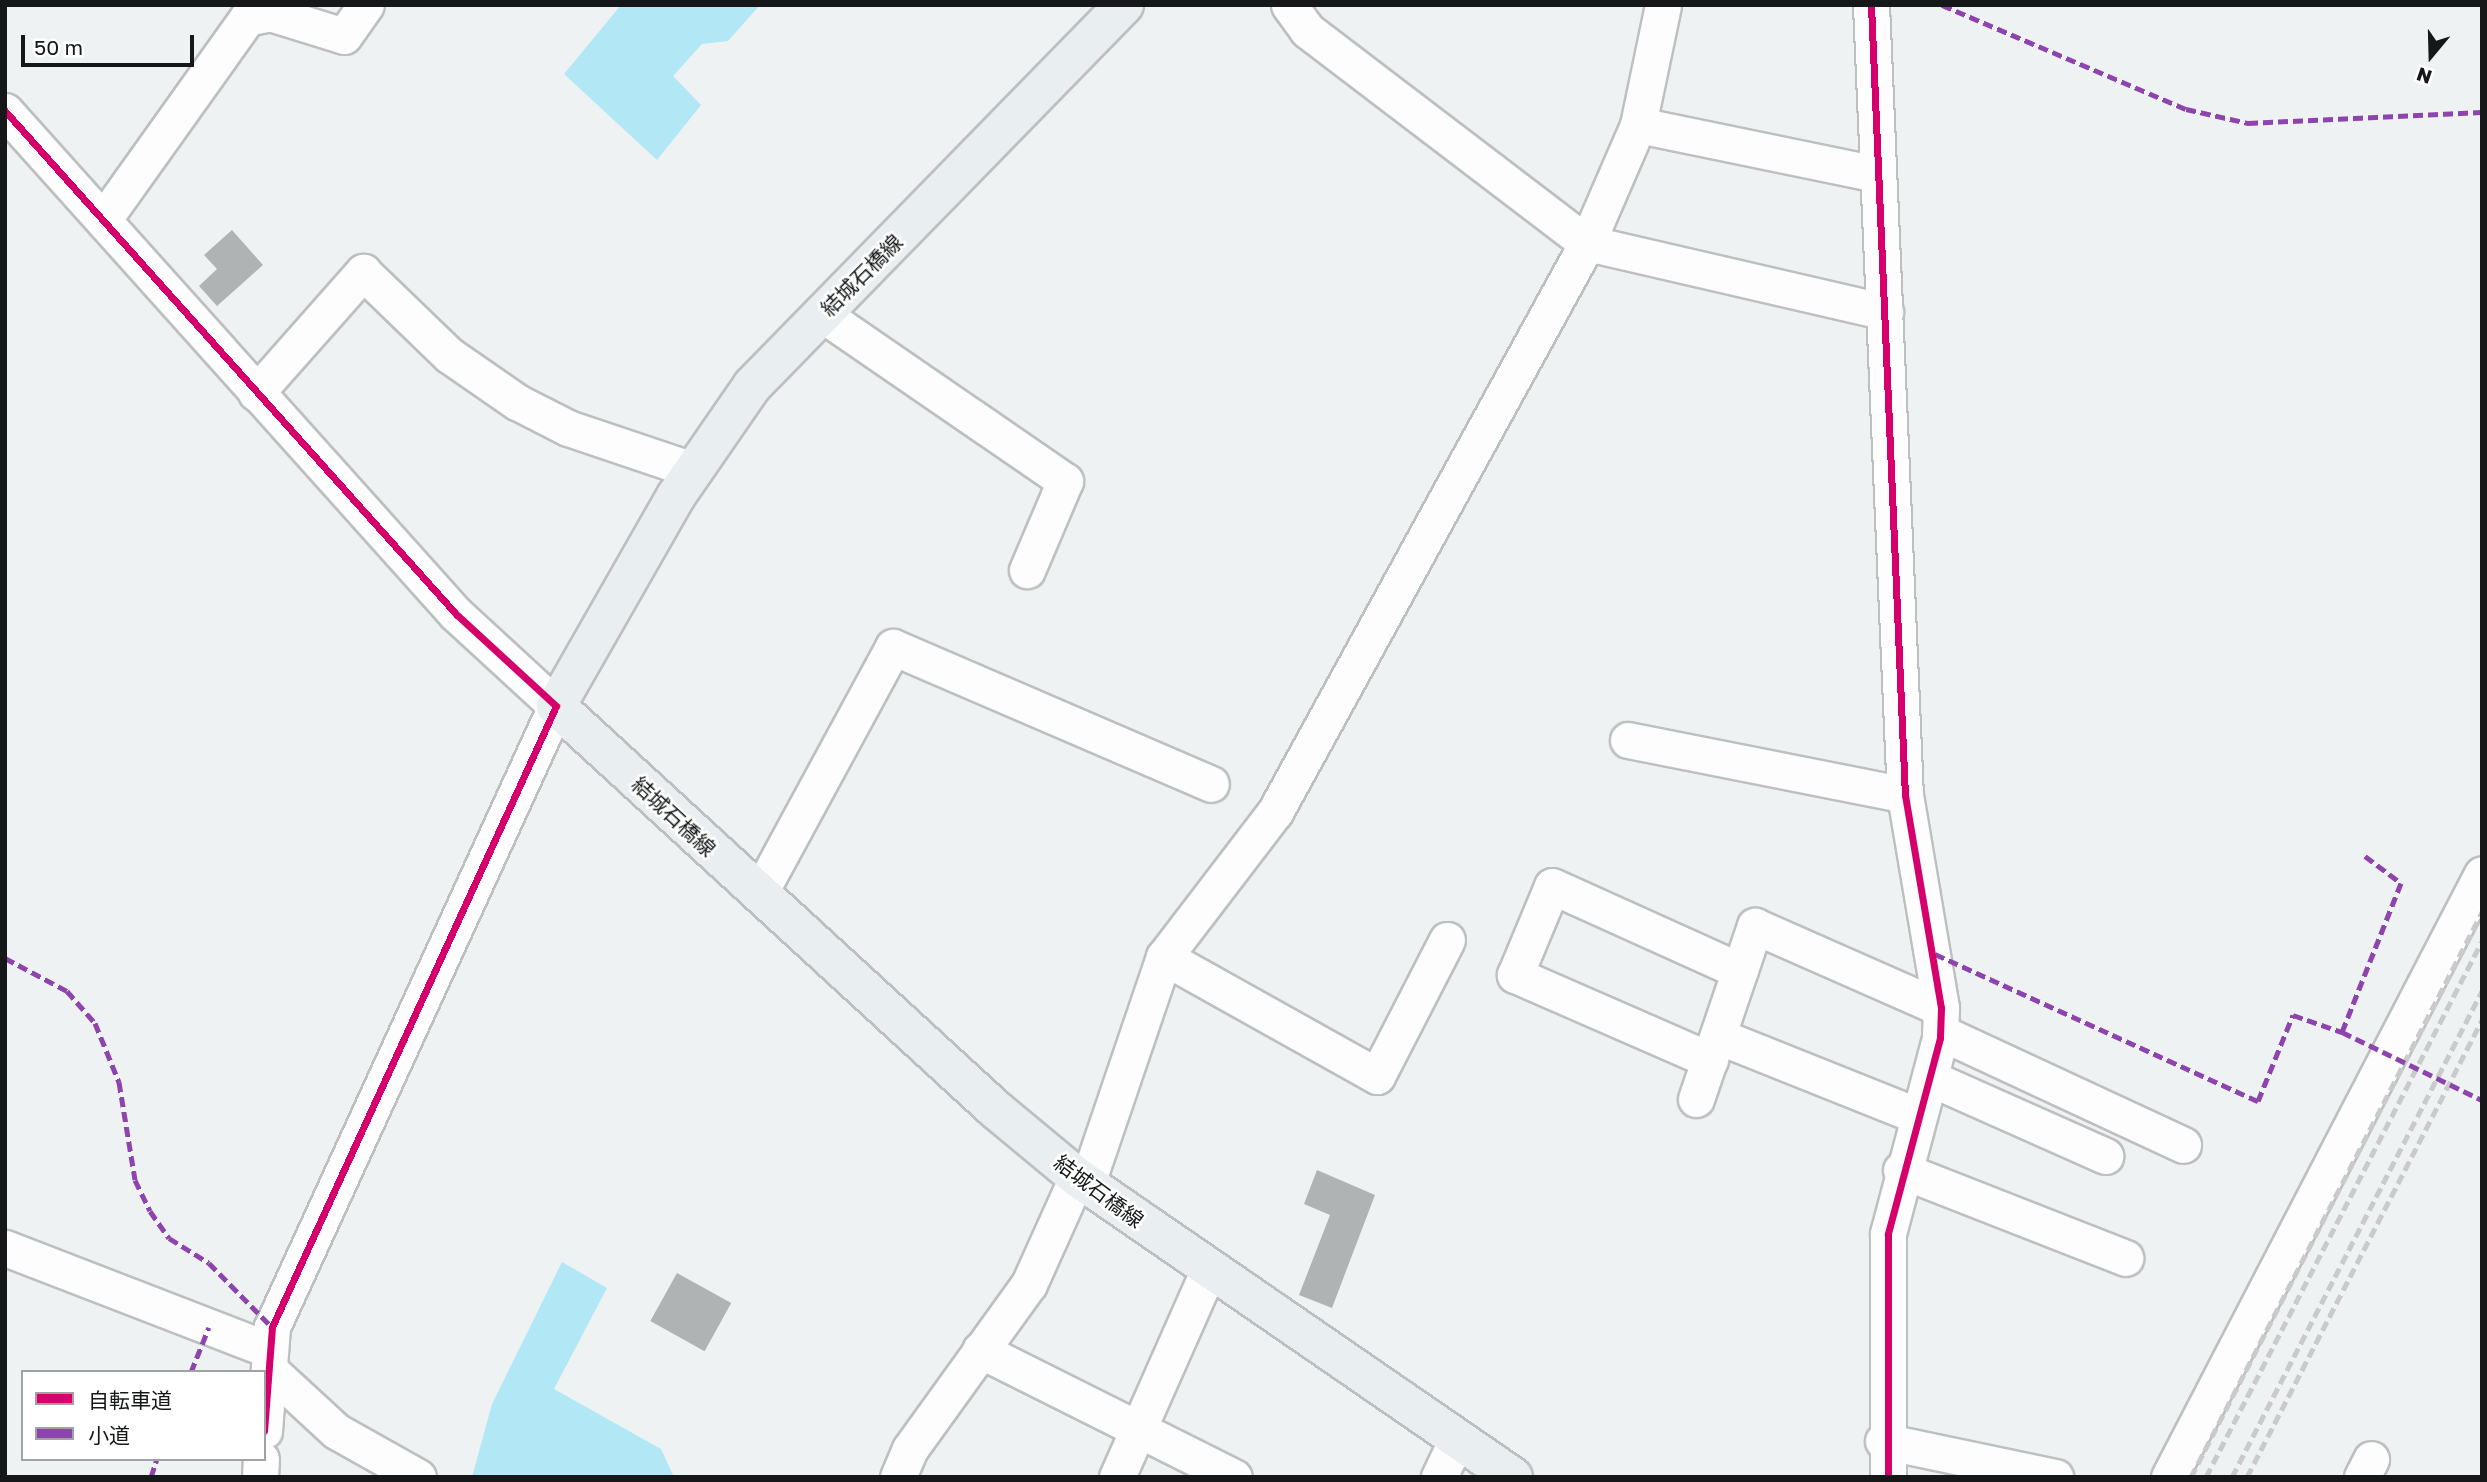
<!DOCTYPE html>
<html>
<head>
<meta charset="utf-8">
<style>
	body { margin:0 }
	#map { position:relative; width:2487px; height:1482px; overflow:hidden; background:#eff2f3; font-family:"Golos Text","Noto Sans JP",sans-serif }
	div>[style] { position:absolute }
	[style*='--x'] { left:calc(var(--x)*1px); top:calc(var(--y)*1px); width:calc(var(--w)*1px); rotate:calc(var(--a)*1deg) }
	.green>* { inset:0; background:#b2e7f5 }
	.building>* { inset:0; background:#b0b3b4; transform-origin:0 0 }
	.roads { filter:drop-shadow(2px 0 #bdbfc0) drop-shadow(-2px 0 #bdbfc0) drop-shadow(0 2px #bdbfc0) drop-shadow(0 -2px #bdbfc0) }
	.minor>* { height:35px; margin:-17.5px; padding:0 17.5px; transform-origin:17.5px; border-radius:17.5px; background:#fdfdfd }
	.major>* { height:38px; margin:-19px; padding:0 19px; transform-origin:19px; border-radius:19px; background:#e9eff1 }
	.rail>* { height:5px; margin-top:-2.5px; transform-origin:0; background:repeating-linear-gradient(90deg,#cacaca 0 10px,transparent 0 15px) }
	.quiet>* { height:5px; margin-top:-2.5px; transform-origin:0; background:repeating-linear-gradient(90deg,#8e44ad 0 10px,transparent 0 15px) }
	.cycleway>* { height:7px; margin:-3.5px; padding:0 3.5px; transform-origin:3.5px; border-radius:3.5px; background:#d6006c }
	span { translate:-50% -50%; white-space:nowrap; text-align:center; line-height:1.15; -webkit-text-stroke:5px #fff; paint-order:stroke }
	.street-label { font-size:21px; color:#151718 }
	.frame { position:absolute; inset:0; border:7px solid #151718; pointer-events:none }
	.legend { position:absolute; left:21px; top:1370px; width:245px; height:91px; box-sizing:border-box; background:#fff; border:2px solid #a1a2a3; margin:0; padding:9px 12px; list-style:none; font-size:21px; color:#151718 }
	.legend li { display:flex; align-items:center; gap:14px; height:35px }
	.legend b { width:35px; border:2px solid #a1a2a3 }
	.north { position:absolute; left:2396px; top:21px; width:70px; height:70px; -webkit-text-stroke:5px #fff; paint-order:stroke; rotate:199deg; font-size:19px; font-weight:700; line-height:28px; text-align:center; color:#151718 }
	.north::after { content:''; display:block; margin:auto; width:24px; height:32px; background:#151718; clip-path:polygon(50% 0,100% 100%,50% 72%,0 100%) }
	.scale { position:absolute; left:21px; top:35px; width:173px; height:32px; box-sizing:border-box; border:4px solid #151718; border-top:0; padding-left:9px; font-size:21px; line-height:24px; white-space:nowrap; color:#151718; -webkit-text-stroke:5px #fff; paint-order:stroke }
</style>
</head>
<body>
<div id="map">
	<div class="green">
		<i style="clip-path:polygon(621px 5px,760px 5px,728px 41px,702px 44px,673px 76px,701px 105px,657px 160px,564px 74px)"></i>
		<i style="clip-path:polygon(562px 1262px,607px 1288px,554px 1389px,661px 1449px,674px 1477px,472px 1477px,492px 1404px)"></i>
	</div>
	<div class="building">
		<i style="clip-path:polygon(232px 230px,263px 265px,217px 306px,199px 286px,217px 269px,204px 255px)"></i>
		<i style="clip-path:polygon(1317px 1170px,1375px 1195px,1332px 1308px,1299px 1295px,1330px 1215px,1304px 1204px)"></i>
		<i style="left:677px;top:1273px;width:62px;height:55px;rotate:29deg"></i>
	</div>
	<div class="roads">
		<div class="minor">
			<i style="--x:1289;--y:5;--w:31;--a:54"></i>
			<i style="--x:1307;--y:30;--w:352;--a:37.3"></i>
			<i style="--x:1587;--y:243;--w:306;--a:13"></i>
			<i style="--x:1871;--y:5;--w:791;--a:87.54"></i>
			<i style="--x:1905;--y:795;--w:216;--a:80.4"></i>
			<i style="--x:1941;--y:1008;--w:30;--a:92"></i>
			<i style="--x:1940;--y:1038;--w:203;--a:104.9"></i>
			<i style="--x:1888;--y:1234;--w:243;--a:90"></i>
			<i style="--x:5;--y:111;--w:676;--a:48.12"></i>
			<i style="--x:456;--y:614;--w:136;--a:42.6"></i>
			<i style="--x:556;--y:706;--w:683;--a:114.58"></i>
			<i style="--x:272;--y:1327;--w:104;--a:94.4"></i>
			<i style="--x:1638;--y:125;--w:244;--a:11.6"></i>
			<i style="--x:103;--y:220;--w:248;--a:-54.5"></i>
			<i style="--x:247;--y:18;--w:24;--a:-12"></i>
			<i style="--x:270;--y:13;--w:77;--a:17.3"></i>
			<i style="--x:344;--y:36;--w:38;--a:-55"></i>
			<i style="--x:822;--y:314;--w:295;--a:34.5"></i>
			<i style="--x:1065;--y:481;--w:97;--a:113.1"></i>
			<i style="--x:256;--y:393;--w:162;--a:-48.5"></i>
			<i style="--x:363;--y:272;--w:120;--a:44"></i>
			<i style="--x:449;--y:355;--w:83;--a:34.7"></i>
			<i style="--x:517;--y:402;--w:57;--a:27"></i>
			<i style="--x:568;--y:428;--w:132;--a:18.6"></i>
			<i style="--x:1628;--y:740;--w:282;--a:11.2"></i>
			<i style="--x:759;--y:894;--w:281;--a:-61.5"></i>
			<i style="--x:893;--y:647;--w:346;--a:23.3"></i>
			<i style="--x:1164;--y:957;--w:244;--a:29.2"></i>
			<i style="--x:1377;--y:1076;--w:153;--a:-62.8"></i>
			<i style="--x:1940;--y:1032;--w:268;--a:24.9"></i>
			<i style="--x:1718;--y:1036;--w:215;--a:21.8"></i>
			<i style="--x:1710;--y:1060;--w:213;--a:-156.4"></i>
			<i style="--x:1515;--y:975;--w:96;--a:-67.4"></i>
			<i style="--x:1552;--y:886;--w:206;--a:24.3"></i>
			<i style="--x:1930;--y:1078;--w:192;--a:24"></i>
			<i style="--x:1696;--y:1099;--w:183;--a:-71.2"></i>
			<i style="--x:1755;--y:926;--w:203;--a:23.8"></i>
			<i style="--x:1901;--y:1170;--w:241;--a:21.4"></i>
			<i style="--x:1087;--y:1183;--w:239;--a:-71.2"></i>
			<i style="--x:1164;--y:957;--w:183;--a:-52.6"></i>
			<i style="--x:1275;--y:812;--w:649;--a:-61.26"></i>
			<i style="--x:1587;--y:243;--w:129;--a:-66.6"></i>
			<i style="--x:1638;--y:125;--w:123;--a:-78.2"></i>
			<i style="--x:5;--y:1248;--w:284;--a:21.1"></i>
			<i style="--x:980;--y:1350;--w:284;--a:26.6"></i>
			<i style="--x:271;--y:1371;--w:88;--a:42.7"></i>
			<i style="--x:336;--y:1431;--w:94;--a:29.3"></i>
			<i style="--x:1883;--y:1441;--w:176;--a:11.8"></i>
			<i style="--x:260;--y:1477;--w:18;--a:-87"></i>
			<i style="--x:898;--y:1477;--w:30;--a:-67"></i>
			<i style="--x:910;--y:1449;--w:203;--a:-54.2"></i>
			<i style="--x:1029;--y:1284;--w:117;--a:-65.8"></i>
			<i style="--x:1117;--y:1477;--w:224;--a:-66.1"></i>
			<i style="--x:1439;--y:1477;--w:42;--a:-64.7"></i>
			<i style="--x:2169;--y:1477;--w:679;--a:-62.57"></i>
			<i style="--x:2362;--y:1477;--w:20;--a:-63"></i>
		</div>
		<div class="major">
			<i style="--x:1124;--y:5;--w:532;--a:134.32"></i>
			<i style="--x:752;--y:386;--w:134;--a:124.6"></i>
			<i style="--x:676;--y:496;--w:242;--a:119.7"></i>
			<i style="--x:556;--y:706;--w:596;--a:42.55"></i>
			<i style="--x:995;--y:1109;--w:107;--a:39.7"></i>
			<i style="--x:1077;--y:1177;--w:529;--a:34.53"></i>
		</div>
	</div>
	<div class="rail">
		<i style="--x:2191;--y:1477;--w:636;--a:-62.75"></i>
		<i style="--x:2206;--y:1477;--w:603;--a:-62.75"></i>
		<i style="--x:2232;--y:1477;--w:547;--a:-62.78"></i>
		<i style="--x:2247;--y:1477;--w:514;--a:-62.79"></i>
	</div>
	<div class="quiet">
		<i style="--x:1942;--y:5;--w:265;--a:23.1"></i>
		<i style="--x:2186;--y:109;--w:64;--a:12.7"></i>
		<i style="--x:2248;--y:123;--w:234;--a:-2.7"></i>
		<i style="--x:2365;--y:856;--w:45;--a:36.9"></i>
		<i style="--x:2401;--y:883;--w:160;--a:111.6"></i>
		<i style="--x:2342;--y:1032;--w:156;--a:25.9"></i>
		<i style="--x:1935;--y:954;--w:355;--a:24.5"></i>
		<i style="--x:2258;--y:1101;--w:93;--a:-67.9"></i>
		<i style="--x:2293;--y:1015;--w:52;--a:19.1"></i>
		<i style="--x:5;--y:958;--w:70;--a:28"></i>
		<i style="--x:67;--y:991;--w:43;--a:48.8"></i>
		<i style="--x:95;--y:1023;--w:64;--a:67.9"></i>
		<i style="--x:119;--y:1082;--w:99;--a:80.7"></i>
		<i style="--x:135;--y:1180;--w:34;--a:64"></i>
		<i style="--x:150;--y:1211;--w:33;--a:55"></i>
		<i style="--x:169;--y:1238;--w:47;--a:32"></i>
		<i style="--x:209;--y:1263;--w:90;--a:45.5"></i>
		<i style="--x:191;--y:1372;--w:48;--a:-68.2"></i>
		<i style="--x:151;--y:1477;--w:19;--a:-72"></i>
	</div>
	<div class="cycleway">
		<i style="--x:1871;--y:5;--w:791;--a:87.54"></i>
		<i style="--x:1905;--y:795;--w:216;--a:80.4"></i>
		<i style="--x:1941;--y:1008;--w:30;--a:92"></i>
		<i style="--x:1940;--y:1038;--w:203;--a:104.9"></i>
		<i style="--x:1888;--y:1234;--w:243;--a:90"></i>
		<i style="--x:5;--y:111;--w:676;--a:48.12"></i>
		<i style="--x:456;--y:614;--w:136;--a:42.6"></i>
		<i style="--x:556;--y:706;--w:683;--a:114.58"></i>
		<i style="--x:272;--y:1327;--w:104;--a:94.4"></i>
	</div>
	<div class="street-label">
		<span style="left:861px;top:275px;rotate:-45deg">結城石橋線</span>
		<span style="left:674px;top:816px;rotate:43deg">結城石橋線</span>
		<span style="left:1099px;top:1191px;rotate:37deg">結城石橋線</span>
	</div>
	<div class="frame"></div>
	<ul class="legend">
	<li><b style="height:9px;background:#d6006c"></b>自転車道</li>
	<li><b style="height:9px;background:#8e44ad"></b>小道</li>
	</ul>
	<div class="north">N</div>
	<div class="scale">50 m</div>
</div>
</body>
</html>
